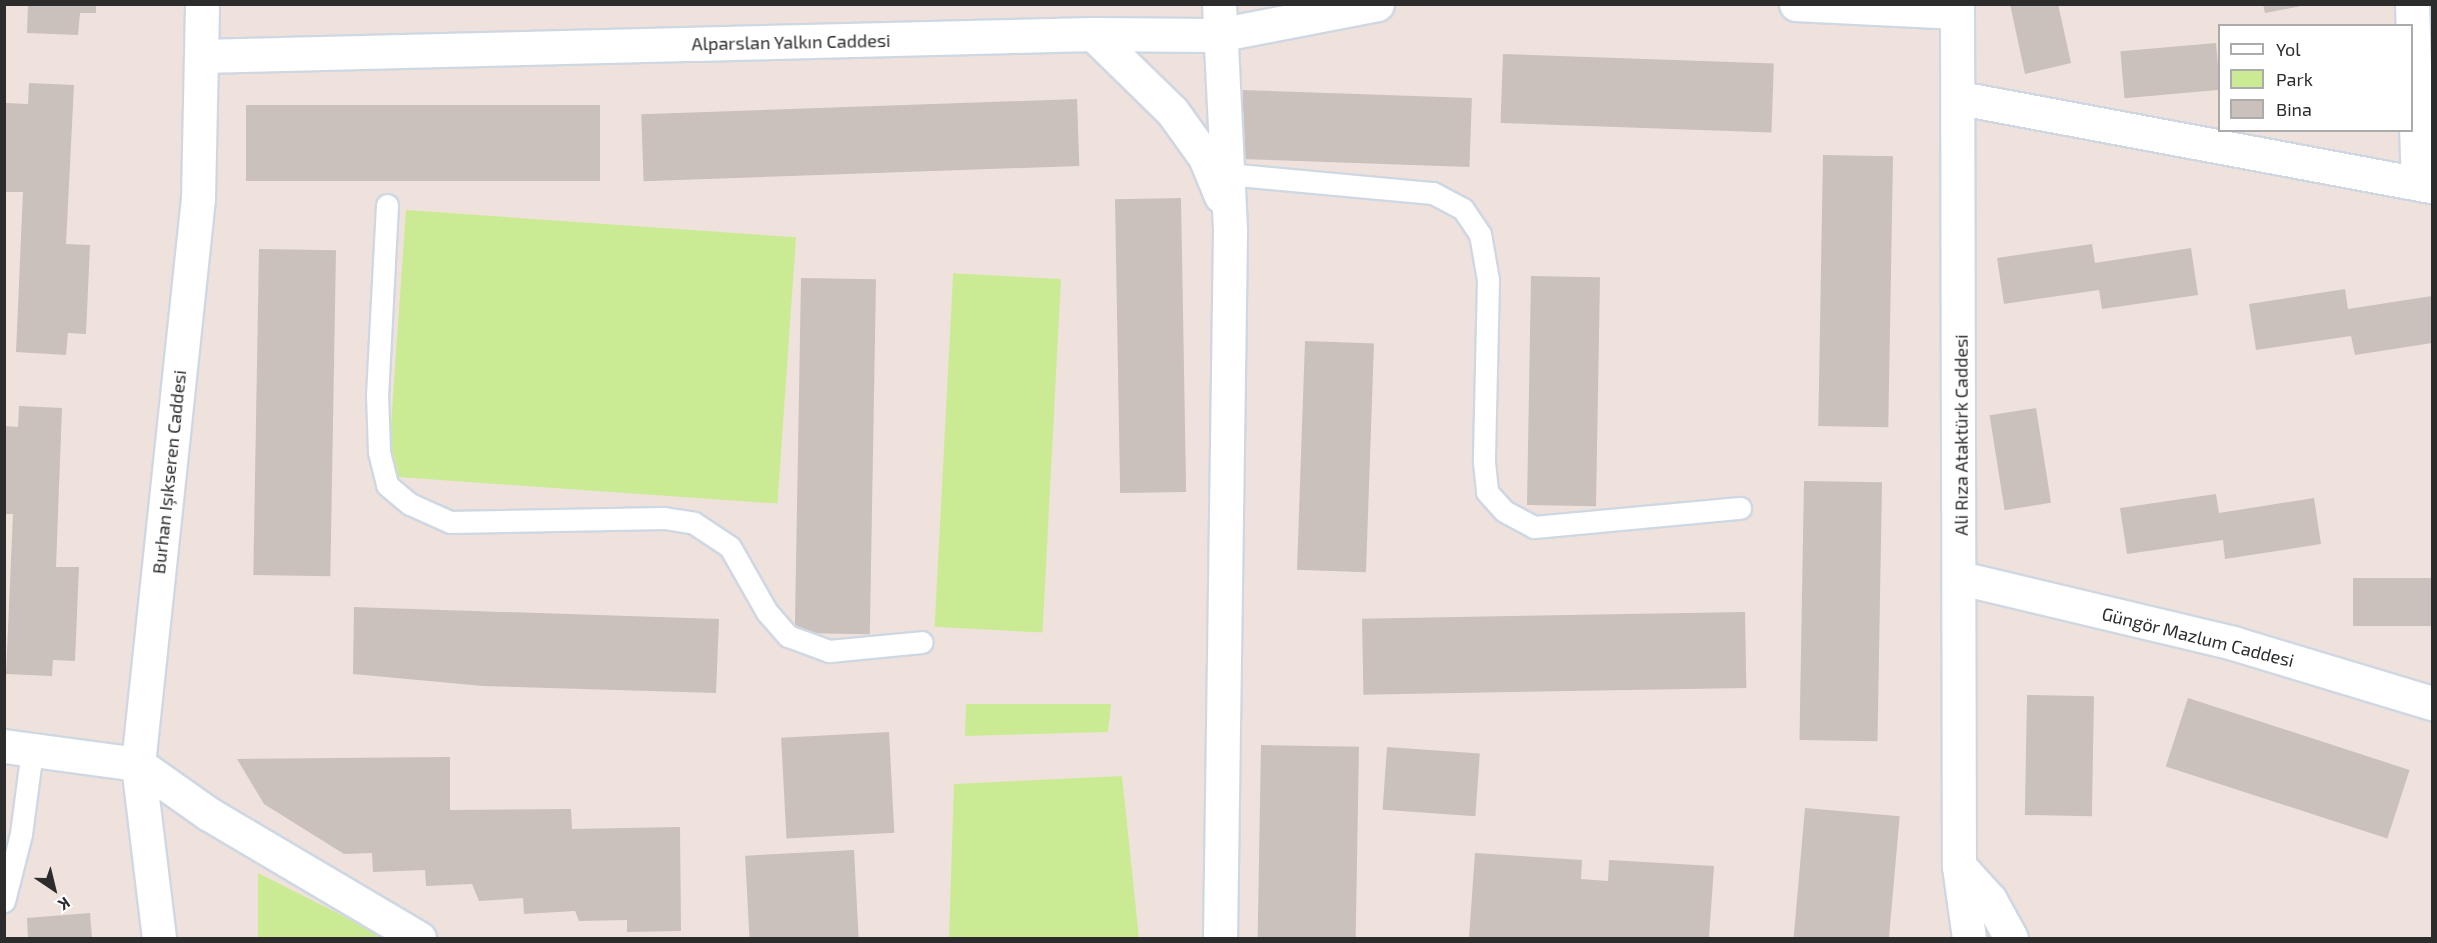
<!DOCTYPE html>
<html>
<head>
<meta charset="utf-8">
<style>
	body { margin:0 }
	#map { position:relative; width:2437px; height:943px; overflow:hidden; background:#efe2dd; font-family:"Exo 2",sans-serif }
	div>[style] { position:absolute }
	[style*='--x'] { left:calc(var(--x)*1px); top:calc(var(--y)*1px); width:calc(var(--w)*1px); rotate:calc(var(--a)*1deg) }
	.green>* { inset:0; background:#caeb94; transform-origin:0 0 }
	.building>* { inset:0; background:#cac0bc; transform-origin:0 0 }
	.roads { filter:drop-shadow(2px 0 #cfd8e2) drop-shadow(-2px 0 #cfd8e2) drop-shadow(0 2px #cfd8e2) drop-shadow(0 -2px #cfd8e2) }
	.service>* { height:21px; margin:-10.5px; padding:0 10.5px; transform-origin:10.5px; border-radius:10.5px; background:#fff }
	.minor>* { height:33px; margin:-16.5px; padding:0 16.5px; transform-origin:16.5px; border-radius:16.5px; background:#fff }
	.tertiary>* { height:33px; margin:-16.5px; padding:0 16.5px; transform-origin:16.5px; border-radius:16.5px; background:#fff }
	span { translate:-50% -50%; white-space:nowrap; text-align:center; line-height:1.15; -webkit-text-stroke:6px #fff; paint-order:stroke }
	.street-label { font-size:18px; color:#2c2c2c }
	.frame { position:absolute; inset:0; border:6px solid #2c2c2c; pointer-events:none }
	.legend { position:absolute; left:2218px; top:24px; width:195px; height:108px; box-sizing:border-box; background:#fff; border:2px solid #ababab; margin:0; padding:8px 10px; list-style:none; font-size:18px; color:#2c2c2c }
	.legend li { display:flex; align-items:center; gap:12px; height:30px }
	.legend b { width:30px; border:2px solid #ababab }
	.north { position:absolute; left:24px; top:859px; width:60px; height:60px; -webkit-text-stroke:4px #fff; paint-order:stroke; rotate:145deg; font-size:16px; font-weight:700; line-height:24px; text-align:center; color:#2c2c2c }
	.north::after { content:''; display:block; margin:auto; width:21px; height:27px; background:#2c2c2c; clip-path:polygon(50% 0,100% 100%,50% 72%,0 100%) }
</style>
</head>
<body>
<div id="map">
	<div class="green">
		<i style="left:406px;top:210px;width:391px;height:267px;rotate:4deg"></i>
		<i style="left:1061px;top:279px;width:354px;height:108px;rotate:93deg"></i>
		<i style="clip-path:polygon(966px 704px,1111px 704px,1108px 732px,965px 736px)"></i>
		<i style="clip-path:polygon(1122px 776px,1139px 938px,949px 938px,954px 784px)"></i>
		<i style="clip-path:polygon(258px 873px,387px 938px,258px 938px)"></i>
	</div>
	<div class="building">
		<i style="clip-path:polygon(28px 4px,96px 4px,96px 13px,80px 13px,78px 35px,27px 33px)"></i>
		<i style="clip-path:polygon(2010px 4px,2058px 4px,2071px 63px,2025px 74px)"></i>
		<i style="clip-path:polygon(2263px 4px,2301px 4px,2301px 6px,2265px 13px)"></i>
		<i style="left:2216px;top:43px;width:47px;height:96px;rotate:85deg"></i>
		<i style="left:1503px;top:54px;width:271px;height:69px;rotate:2deg"></i>
		<i style="clip-path:polygon(29px 83px,74px 85px,66px 244px,90px 245px,86px 334px,68px 333px,66px 355px,16px 352px,23px 192px,4px 192px,4px 138px,6px 103px,28px 104px)"></i>
		<i style="left:1243px;top:90px;width:229px;height:69px;rotate:2deg"></i>
		<i style="left:1077px;top:99px;width:67px;height:436px;rotate:88deg"></i>
		<i style="left:600px;top:105px;width:76px;height:354px;rotate:90deg"></i>
		<i style="left:1823px;top:155px;width:70px;height:271px;rotate:1deg"></i>
		<i style="left:1181px;top:198px;width:294px;height:66px;rotate:89deg"></i>
		<i style="clip-path:polygon(2092px 244px,2095px 263px,2191px 248px,2198px 295px,2102px 309px,2099px 290px,2004px 304px,1997px 258px)"></i>
		<i style="left:259px;top:249px;width:77px;height:326px;rotate:1deg"></i>
		<i style="left:1531px;top:276px;width:69px;height:229px;rotate:1deg"></i>
		<i style="left:801px;top:278px;width:75px;height:355px;rotate:1deg"></i>
		<i style="clip-path:polygon(2345px 289px,2348px 309px,2432px 296px,2432px 343px,2355px 355px,2351px 336px,2256px 350px,2249px 304px)"></i>
		<i style="left:1305px;top:341px;width:69px;height:229px;rotate:2deg"></i>
		<i style="clip-path:polygon(19px 406px,62px 408px,56px 567px,79px 567px,75px 661px,53px 660px,52px 676px,6px 674px,13px 514px,4px 514px,4px 426px,18px 427px)"></i>
		<i style="left:2036px;top:408px;width:96px;height:47px;rotate:81deg"></i>
		<i style="left:1804px;top:481px;width:78px;height:259px;rotate:1deg"></i>
		<i style="clip-path:polygon(2216px 494px,2219px 513px,2314px 498px,2321px 544px,2225px 559px,2223px 540px,2127px 554px,2120px 508px)"></i>
		<i style="left:2432px;top:578px;width:48px;height:79px;rotate:90deg"></i>
		<i style="clip-path:polygon(354px 607px,719px 619px,716px 693px,483px 686px,353px 674px)"></i>
		<i style="left:1745px;top:612px;width:76px;height:383px;rotate:89deg"></i>
		<i style="left:2027px;top:695px;width:67px;height:120px;rotate:1deg"></i>
		<i style="left:2188px;top:698px;width:233px;height:72px;rotate:18deg"></i>
		<i style="left:889px;top:732px;width:101px;height:108px;rotate:87deg"></i>
		<i style="left:1261px;top:745px;width:98px;height:192px;rotate:1deg"></i>
		<i style="left:1387px;top:747px;width:93px;height:63px;rotate:4deg"></i>
		<i style="clip-path:polygon(450px 757px,450px 810px,571px 809px,572px 829px,680px 827px,681px 931px,627px 932px,627px 920px,579px 921px,575px 911px,524px 914px,523px 898px,479px 901px,472px 884px,426px 886px,425px 870px,373px 872px,372px 853px,344px 854px,264px 804px,237px 759px)"></i>
		<i style="left:1805px;top:808px;width:95px;height:131px;rotate:5deg"></i>
		<i style="left:854px;top:850px;width:88px;height:109px;rotate:87deg"></i>
		<i style="clip-path:polygon(1475px 853px,1582px 860px,1581px 879px,1608px 881px,1609px 860px,1714px 866px,1709px 938px,1469px 938px)"></i>
		<i style="clip-path:polygon(90px 913px,92px 938px,28px 938px,27px 918px)"></i>
	</div>
	<div class="roads">
		<div class="service">
			<i style="--x:1227;--y:174;--w:207;--a:5.3"></i>
			<i style="--x:1433;--y:193;--w:34;--a:28"></i>
			<i style="--x:1463;--y:209;--w:30;--a:56"></i>
			<i style="--x:1480;--y:234;--w:47;--a:80.1"></i>
			<i style="--x:1488;--y:280;--w:182;--a:91.3"></i>
			<i style="--x:1484;--y:462;--w:30;--a:84"></i>
			<i style="--x:1487;--y:492;--w:25;--a:48"></i>
			<i style="--x:1504;--y:511;--w:34;--a:28"></i>
			<i style="--x:1534;--y:527;--w:207;--a:-5.3"></i>
			<i style="--x:387;--y:205;--w:189;--a:93"></i>
			<i style="--x:377;--y:394;--w:58;--a:88"></i>
			<i style="--x:379;--y:452;--w:34;--a:76"></i>
			<i style="--x:387;--y:485;--w:30;--a:40"></i>
			<i style="--x:410;--y:504;--w:44;--a:24.2"></i>
			<i style="--x:450;--y:522;--w:214;--a:-1.1"></i>
			<i style="--x:664;--y:518;--w:30;--a:9"></i>
			<i style="--x:694;--y:523;--w:43;--a:33.7"></i>
			<i style="--x:730;--y:547;--w:75;--a:60.4"></i>
			<i style="--x:767;--y:612;--w:32;--a:49"></i>
			<i style="--x:788;--y:636;--w:44;--a:20.1"></i>
			<i style="--x:829;--y:651;--w:93;--a:-5.5"></i>
			<i style="--x:4;--y:901;--w:69;--a:-75.8"></i>
			<i style="--x:21;--y:834;--w:85;--a:-82.5"></i>
		</div>
		<div class="minor">
			<i style="--x:1219;--y:4;--w:228;--a:87.2"></i>
			<i style="--x:1230;--y:232;--w:706;--a:90.81"></i>
			<i style="--x:1796;--y:4;--w:161;--a:2.8"></i>
			<i style="--x:2412;--y:4;--w:179;--a:88.1"></i>
			<i style="--x:1093;--y:34;--w:110;--a:44.3"></i>
			<i style="--x:1172;--y:111;--w:57;--a:54.3"></i>
			<i style="--x:1205;--y:157;--w:42;--a:67.7"></i>
			<i style="--x:201;--y:56;--w:892;--a:-1.41"></i>
			<i style="--x:1093;--y:34;--w:125;--a:0.5"></i>
			<i style="--x:1218;--y:35;--w:162;--a:-11"></i>
			<i style="--x:1960;--y:98;--w:480;--a:10.6"></i>
			<i style="--x:1961;--y:578;--w:280;--a:13.4"></i>
			<i style="--x:2233;--y:643;--w:208;--a:16.8"></i>
			<i style="--x:4;--y:746;--w:135;--a:7.7"></i>
			<i style="--x:138;--y:764;--w:87;--a:35.2"></i>
			<i style="--x:209;--y:814;--w:244;--a:30.6"></i>
			<i style="--x:159;--y:938;--w:175;--a:-96.9"></i>
			<i style="--x:138;--y:764;--w:569;--a:-83.95"></i>
			<i style="--x:198;--y:198;--w:194;--a:-88.8"></i>
		</div>
		<div class="tertiary">
			<i style="--x:1957;--y:4;--w:862;--a:89.87"></i>
			<i style="--x:1959;--y:866;--w:73;--a:82.1"></i>
			<i style="--x:1959;--y:866;--w:46;--a:47.6"></i>
			<i style="--x:1990;--y:900;--w:43;--a:61.1"></i>
		</div>
	</div>
	<div class="street-label">
		<span style="left:791px;top:42px;rotate:-1deg">Alparslan Yalkın Caddesi</span>
		<span style="left:1961px;top:435px;rotate:-90deg">Ali Rıza Ataktürk Caddesi</span>
		<span style="left:169px;top:472px;rotate:-84deg">Burhan Işıkseren Caddesi</span>
		<span style="left:2198px;top:637px;rotate:14deg">Güngör Mazlum Caddesi</span>
	</div>
	<div class="frame"></div>
	<ul class="legend">
	<li><b style="height:8px;background:#fff"></b>Yol</li>
	<li><b style="height:16px;background:#caeb94"></b>Park</li>
	<li><b style="height:16px;background:#cac0bc"></b>Bina</li>
	</ul>
	<div class="north">K</div>
</div>
</body>
</html>
